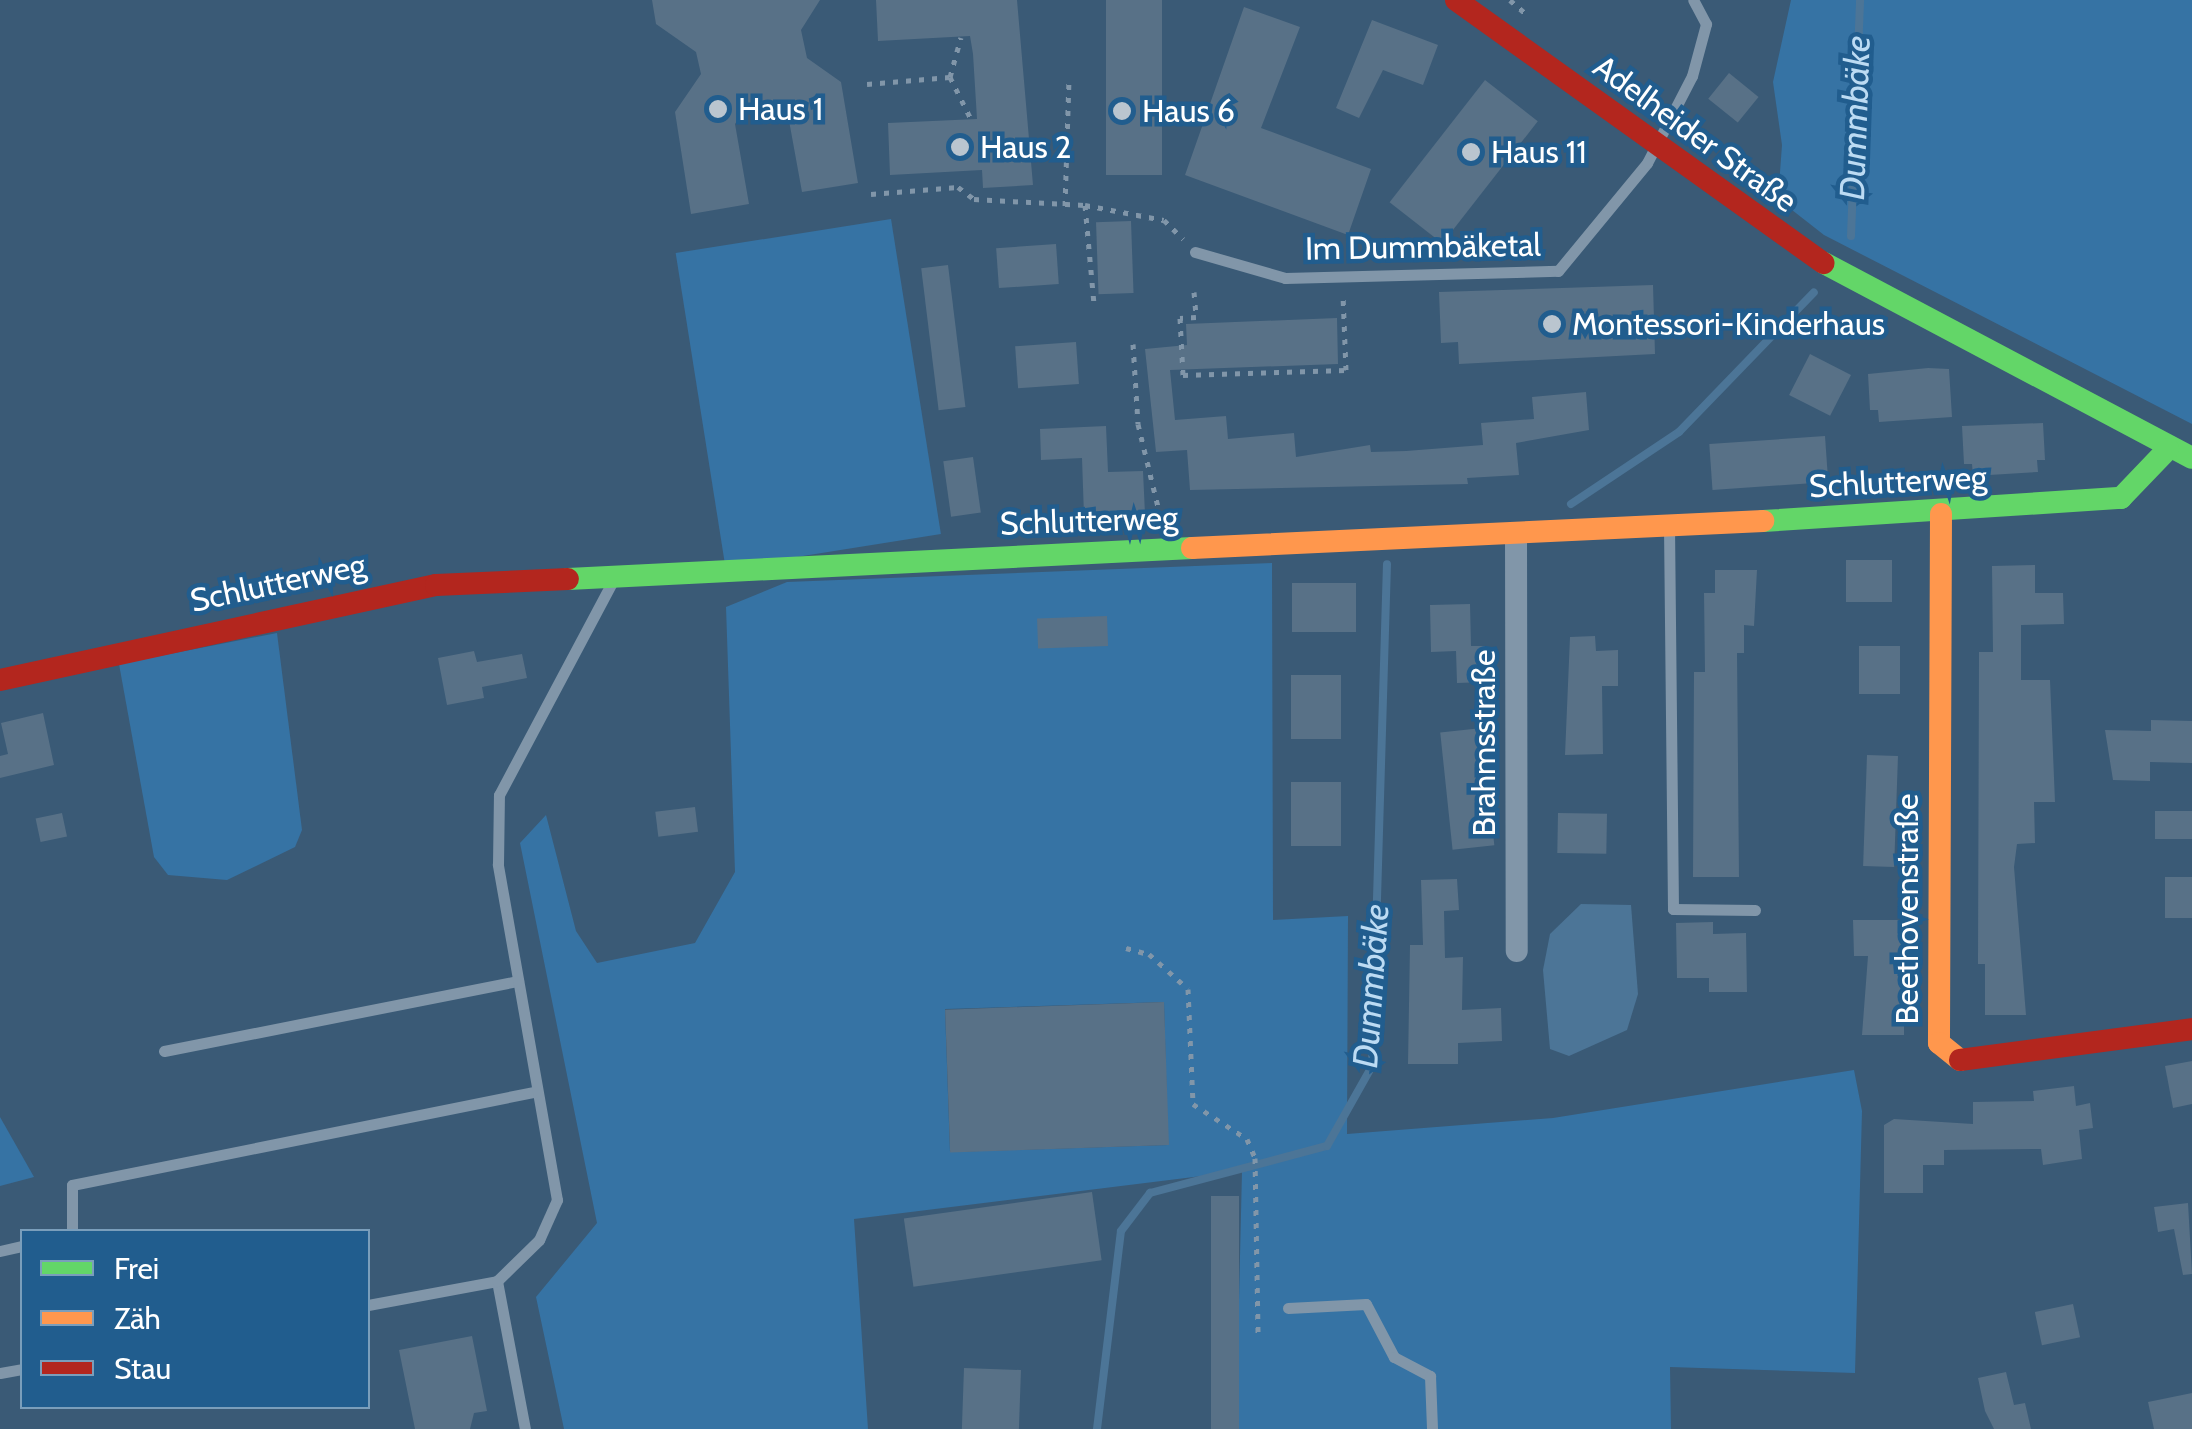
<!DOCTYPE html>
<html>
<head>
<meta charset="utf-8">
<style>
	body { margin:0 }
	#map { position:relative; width:2192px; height:1429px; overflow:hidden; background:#3a5a76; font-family:Cabin,sans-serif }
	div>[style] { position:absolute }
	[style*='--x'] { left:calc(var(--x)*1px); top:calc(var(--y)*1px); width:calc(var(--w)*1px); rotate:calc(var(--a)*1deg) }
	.green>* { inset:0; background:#3673a4; transform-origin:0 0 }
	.water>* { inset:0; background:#4c7597 }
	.stream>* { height:8px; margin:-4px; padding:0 4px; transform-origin:4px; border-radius:4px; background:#4c7597 }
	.building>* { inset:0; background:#587187; transform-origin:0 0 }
	.path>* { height:5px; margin-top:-2.5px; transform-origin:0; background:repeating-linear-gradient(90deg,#8196a9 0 5px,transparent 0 13px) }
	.lane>* { height:11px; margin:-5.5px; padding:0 5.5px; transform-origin:5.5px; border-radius:5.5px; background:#8196a9 }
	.street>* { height:22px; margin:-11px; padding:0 11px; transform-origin:11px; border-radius:11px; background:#8196a9 }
	.fast>* { height:22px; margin:-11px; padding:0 11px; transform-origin:11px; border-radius:11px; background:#63d668 }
	.slow>* { height:22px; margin:-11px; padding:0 11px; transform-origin:11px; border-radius:11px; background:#ff974d }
	.jam>* { height:22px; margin:-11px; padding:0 11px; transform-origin:11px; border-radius:11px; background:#b3261e }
	.dots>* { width:28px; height:28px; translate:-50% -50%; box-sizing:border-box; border:5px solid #215d8e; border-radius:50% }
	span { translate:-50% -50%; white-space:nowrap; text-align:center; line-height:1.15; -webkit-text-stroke:9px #215d8e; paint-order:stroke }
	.poi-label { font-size:32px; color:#fff }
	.left { translate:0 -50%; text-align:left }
	.street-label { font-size:32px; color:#fff }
	.water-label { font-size:35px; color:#bcdbf3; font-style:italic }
	.legend { position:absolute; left:20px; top:1229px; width:350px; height:180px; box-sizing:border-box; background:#215d8e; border:2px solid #7a9ebb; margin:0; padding:12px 18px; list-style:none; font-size:30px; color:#fff }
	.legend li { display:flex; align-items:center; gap:20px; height:50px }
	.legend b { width:50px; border:2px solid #7a9ebb }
</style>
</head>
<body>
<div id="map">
	<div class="green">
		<i style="clip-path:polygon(1791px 0,2192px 0,2192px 424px,1824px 235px,1778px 199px,1782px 145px,1773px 82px)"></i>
		<i style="left:891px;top:219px;width:319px;height:218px;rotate:81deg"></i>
		<i style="clip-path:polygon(evenodd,1272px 563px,1273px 920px,1348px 916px,1347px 1134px,1553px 1118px,1854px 1070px,1862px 1111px,1855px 1373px,1670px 1367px,1671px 1429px,1236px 1429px,1242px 1171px,854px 1219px,868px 1429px,564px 1429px,536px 1297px,597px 1223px,520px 843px,546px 815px,576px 931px,597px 963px,695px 943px,735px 872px,726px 607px,787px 582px,1272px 563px,1164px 1002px,1168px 1145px,950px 1152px,945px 1009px,1164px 1002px)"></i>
		<i style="clip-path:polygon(277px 633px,302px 830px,295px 847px,227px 880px,168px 875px,154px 857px,119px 664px)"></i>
		<i style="clip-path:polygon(0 1117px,34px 1177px,0 1186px)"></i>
	</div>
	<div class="water">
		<i style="clip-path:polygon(1581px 904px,1631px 905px,1638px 994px,1627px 1030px,1569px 1056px,1550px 1049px,1543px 970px,1550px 934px)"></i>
	</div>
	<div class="stream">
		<i style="--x:1851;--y:236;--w:236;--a:-87.8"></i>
		<i style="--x:1571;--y:504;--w:130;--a:-33.7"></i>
		<i style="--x:1679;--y:432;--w:194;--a:-46"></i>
		<i style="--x:1097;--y:1429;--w:199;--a:-83.1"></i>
		<i style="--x:1121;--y:1231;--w:48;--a:-52.7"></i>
		<i style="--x:1150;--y:1193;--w:183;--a:-14.9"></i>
		<i style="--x:1327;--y:1146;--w:92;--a:-60.6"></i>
		<i style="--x:1372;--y:1066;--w:502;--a:-88.29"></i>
	</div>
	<div class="building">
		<i style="clip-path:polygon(652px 0,820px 0,801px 30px,807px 58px,841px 82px,858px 183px,802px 192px,788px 115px,775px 106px,744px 111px,735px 124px,749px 204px,691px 214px,675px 112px,701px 74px,696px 52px,656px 24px)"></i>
		<i style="clip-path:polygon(876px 0,1017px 0,1033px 185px,983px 188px,982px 170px,890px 175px,888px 123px,977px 119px,973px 54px,970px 36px,878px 41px)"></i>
		<i style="left:1106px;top:0;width:56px;height:175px"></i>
		<i style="clip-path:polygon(1244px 7px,1300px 27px,1261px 128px,1371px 169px,1348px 235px,1185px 175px)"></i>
		<i style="clip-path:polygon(1372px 20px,1438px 45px,1423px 85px,1383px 70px,1359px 118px,1336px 108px)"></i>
		<i style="left:1729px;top:73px;width:38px;height:33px;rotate:39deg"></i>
		<i style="left:1485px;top:80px;width:67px;height:155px;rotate:38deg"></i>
		<i style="left:1131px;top:221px;width:72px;height:35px;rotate:88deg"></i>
		<i style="left:1056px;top:244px;width:40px;height:60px;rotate:86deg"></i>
		<i style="left:948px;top:265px;width:143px;height:27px;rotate:83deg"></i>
		<i style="clip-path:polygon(1653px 285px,1655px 354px,1459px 364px,1458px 342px,1441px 343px,1439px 292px)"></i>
		<i style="clip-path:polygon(1337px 318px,1338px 364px,1170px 370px,1175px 420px,1226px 416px,1228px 439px,1294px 433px,1296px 457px,1370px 445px,1371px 452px,1406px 451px,1483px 445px,1481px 423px,1534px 419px,1532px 397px,1586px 392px,1589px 430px,1516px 443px,1519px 475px,1467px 478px,1468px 484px,1190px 490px,1187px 450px,1156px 452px,1145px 349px,1187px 345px,1186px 324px)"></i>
		<i style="left:1076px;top:342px;width:42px;height:61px;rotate:86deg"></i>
		<i style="left:1810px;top:354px;width:46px;height:46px;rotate:27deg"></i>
		<i style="clip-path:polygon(1928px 368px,1949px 369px,1952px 417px,1879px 422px,1878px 410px,1870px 410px,1868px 374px)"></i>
		<i style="clip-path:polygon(2043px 423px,2045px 460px,2037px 460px,2038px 472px,1973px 476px,1972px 464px,1964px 464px,1962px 426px)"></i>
		<i style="clip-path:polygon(1106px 426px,1108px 472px,1143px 471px,1145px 514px,1084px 516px,1082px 458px,1041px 460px,1040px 429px)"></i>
		<i style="left:1825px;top:436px;width:46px;height:116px;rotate:86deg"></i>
		<i style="left:973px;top:457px;width:56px;height:30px;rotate:82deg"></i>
		<i style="left:1892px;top:560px;width:42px;height:46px;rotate:90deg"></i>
		<i style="clip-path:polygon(2035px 565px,2035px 593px,2063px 593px,2064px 624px,2021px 625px,2021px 680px,2050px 680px,2055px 802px,2034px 802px,2035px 843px,2017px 844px,2014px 867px,2026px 1015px,1985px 1015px,1985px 964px,1978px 964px,1979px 652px,1993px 652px,1992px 566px)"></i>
		<i style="clip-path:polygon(1715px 570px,1757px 570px,1754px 626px,1744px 625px,1744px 653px,1737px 653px,1739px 877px,1693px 877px,1694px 672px,1705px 672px,1704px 593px,1715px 593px)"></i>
		<i style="left:1292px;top:583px;width:64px;height:49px"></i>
		<i style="clip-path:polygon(1470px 604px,1471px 646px,1485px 646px,1486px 682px,1457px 683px,1456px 651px,1431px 652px,1430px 605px)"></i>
		<i style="left:1107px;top:616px;width:30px;height:70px;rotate:88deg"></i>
		<i style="clip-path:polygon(1595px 636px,1596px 651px,1618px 650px,1618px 686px,1602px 686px,1603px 754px,1565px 755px,1570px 637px)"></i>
		<i style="left:1859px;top:646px;width:41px;height:48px"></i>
		<i style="clip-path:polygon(474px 651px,477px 662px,522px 654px,527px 678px,482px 687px,484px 698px,447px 705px,438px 658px)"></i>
		<i style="left:1291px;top:675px;width:50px;height:64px"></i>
		<i style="clip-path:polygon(43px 713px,54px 765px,0 778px,0 756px,8px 754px,1px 723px)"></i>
		<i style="clip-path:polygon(2151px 720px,2192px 721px,2192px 763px,2150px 762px,2150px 781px,2113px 780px,2105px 730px,2151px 731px)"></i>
		<i style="left:1482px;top:728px;width:118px;height:42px;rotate:84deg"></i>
		<i style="left:1867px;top:755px;width:31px;height:111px;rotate:2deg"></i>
		<i style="left:1291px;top:782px;width:50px;height:64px"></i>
		<i style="left:695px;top:807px;width:25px;height:40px;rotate:83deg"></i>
		<i style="left:2192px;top:811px;width:28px;height:37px;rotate:90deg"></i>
		<i style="left:62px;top:813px;width:24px;height:27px;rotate:78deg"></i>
		<i style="left:1558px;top:813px;width:49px;height:40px;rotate:1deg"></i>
		<i style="left:2165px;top:877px;width:27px;height:41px"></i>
		<i style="clip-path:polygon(1457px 879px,1459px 910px,1444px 911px,1445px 958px,1463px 957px,1462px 1010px,1501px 1008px,1502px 1041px,1458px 1043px,1458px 1064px,1408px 1064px,1410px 945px,1423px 945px,1421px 880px)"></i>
		<i style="clip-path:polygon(1853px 920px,1904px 920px,1904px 1035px,1862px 1035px,1868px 956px,1854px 956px)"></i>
		<i style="clip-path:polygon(1713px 922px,1713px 934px,1746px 933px,1747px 992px,1709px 992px,1709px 978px,1677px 978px,1676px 923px)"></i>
		<i style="left:1164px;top:1002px;width:143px;height:219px;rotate:88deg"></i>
		<i style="clip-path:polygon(2192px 1061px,2192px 1104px,2173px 1108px,2165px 1066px)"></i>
		<i style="clip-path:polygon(2074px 1086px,2076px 1106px,2090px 1103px,2093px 1128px,2079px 1130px,2082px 1159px,2043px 1165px,2041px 1149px,1944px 1150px,1944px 1165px,1923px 1165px,1923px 1193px,1884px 1193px,1884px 1125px,1894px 1119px,1973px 1124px,1973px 1102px,2034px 1101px,2033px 1091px)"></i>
		<i style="left:1092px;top:1192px;width:69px;height:190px;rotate:82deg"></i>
		<i style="left:1211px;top:1196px;width:28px;height:233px"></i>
		<i style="clip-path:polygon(2188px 1203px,2192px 1274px,2183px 1275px,2174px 1229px,2158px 1232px,2154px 1207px)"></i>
		<i style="left:2073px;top:1304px;width:34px;height:39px;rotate:78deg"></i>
		<i style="clip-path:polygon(472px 1336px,487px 1411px,474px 1413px,470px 1429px,415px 1429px,399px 1350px)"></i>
		<i style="left:964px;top:1368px;width:57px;height:61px;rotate:2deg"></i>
		<i style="clip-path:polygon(2006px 1372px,2014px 1405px,2025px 1403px,2031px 1429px,1994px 1429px,1985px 1411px,1978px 1378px)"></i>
		<i style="clip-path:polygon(2192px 1393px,2192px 1429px,2154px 1429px,2148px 1402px)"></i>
	</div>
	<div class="path">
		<i style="--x:1510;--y:0;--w:21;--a:41"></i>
		<i style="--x:950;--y:77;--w:41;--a:-74.6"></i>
		<i style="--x:867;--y:84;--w:83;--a:-4.8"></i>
		<i style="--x:950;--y:77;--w:47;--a:63.4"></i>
		<i style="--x:871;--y:194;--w:87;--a:-4.6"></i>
		<i style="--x:958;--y:187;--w:20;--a:37"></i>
		<i style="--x:974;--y:199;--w:111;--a:3.1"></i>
		<i style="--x:1085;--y:205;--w:80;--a:10.8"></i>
		<i style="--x:1164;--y:220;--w:27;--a:45"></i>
		<i style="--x:1085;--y:205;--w:99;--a:84.8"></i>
		<i style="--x:1065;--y:206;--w:127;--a:-88.2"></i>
		<i style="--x:1194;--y:292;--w:25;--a:85"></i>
		<i style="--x:1196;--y:317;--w:16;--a:176"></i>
		<i style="--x:1180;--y:318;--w:57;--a:87"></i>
		<i style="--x:1183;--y:375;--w:163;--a:-1.8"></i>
		<i style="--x:1346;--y:370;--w:76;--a:-92.3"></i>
		<i style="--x:1133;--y:344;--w:80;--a:86.4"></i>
		<i style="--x:1138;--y:424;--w:102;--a:76.4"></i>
		<i style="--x:1126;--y:948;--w:24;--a:15"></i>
		<i style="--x:1149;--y:954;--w:52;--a:41.9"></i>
		<i style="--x:1188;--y:989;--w:115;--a:87.5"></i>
		<i style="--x:1193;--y:1104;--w:64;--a:32.9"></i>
		<i style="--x:1247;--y:1139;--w:21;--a:67"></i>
		<i style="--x:1255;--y:1158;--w:175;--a:89"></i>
	</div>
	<div class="lane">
		<i style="--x:1195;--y:252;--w:94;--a:16.1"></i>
		<i style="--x:1285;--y:278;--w:273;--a:-1.5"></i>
		<i style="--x:1558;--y:271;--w:140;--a:-50.5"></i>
		<i style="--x:1647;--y:163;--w:98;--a:-62.7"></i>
		<i style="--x:1692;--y:76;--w:54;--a:-74.9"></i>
		<i style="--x:1706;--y:24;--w:27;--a:-118"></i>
		<i style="--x:1669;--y:526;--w:383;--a:89.4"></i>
		<i style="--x:1673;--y:909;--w:82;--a:0.7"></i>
		<i style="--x:164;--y:1051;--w:361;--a:-11.2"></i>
		<i style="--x:72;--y:1232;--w:47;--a:-90"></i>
		<i style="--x:72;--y:1185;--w:474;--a:-11.4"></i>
		<i style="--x:0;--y:1251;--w:23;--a:-13"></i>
		<i style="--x:497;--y:1281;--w:151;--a:79.3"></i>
		<i style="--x:368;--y:1305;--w:131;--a:-10.5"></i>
		<i style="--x:497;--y:1281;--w:59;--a:-44.3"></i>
		<i style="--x:539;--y:1240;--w:44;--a:-65.8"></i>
		<i style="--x:557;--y:1200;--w:341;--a:-100"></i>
		<i style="--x:498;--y:864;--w:69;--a:-89.2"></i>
		<i style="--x:499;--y:795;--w:245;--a:-62"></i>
		<i style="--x:1288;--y:1308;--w:78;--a:-2.9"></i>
		<i style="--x:1366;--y:1304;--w:60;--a:62.2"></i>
		<i style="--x:1394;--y:1357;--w:41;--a:27.8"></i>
		<i style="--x:1430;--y:1376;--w:53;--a:87.8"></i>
		<i style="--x:0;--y:1373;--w:22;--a:-10"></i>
	</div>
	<div class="street">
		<i style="--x:1516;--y:534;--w:417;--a:89.9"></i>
	</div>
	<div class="fast">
		<i style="--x:1824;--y:263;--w:416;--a:27.9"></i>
		<i style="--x:1763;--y:521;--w:359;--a:-3.7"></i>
		<i style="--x:2121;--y:498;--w:68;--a:-46.2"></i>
		<i style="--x:568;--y:579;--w:625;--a:-2.84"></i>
	</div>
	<div class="slow">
		<i style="--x:1941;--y:514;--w:529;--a:90.22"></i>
		<i style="--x:1939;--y:1043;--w:27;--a:39"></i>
		<i style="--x:1192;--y:548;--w:572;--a:-2.71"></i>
	</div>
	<div class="jam">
		<i style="--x:1456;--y:0;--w:452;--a:35.6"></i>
		<i style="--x:0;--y:680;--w:446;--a:-12.3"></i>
		<i style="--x:436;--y:585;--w:132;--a:-2.6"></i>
		<i style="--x:1960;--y:1060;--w:234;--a:-7.6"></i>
	</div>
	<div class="dots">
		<i style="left:718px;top:109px;background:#bac5cf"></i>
		<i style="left:1122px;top:111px;background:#bac5cf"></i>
		<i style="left:960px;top:147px;background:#bac5cf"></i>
		<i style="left:1471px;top:152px;background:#bac5cf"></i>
		<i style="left:1552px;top:324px;background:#bac5cf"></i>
	</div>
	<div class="poi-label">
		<span class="left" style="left:738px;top:109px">Haus 1</span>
		<span class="left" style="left:1142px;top:111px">Haus 6</span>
		<span class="left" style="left:980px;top:147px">Haus 2</span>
		<span class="left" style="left:1491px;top:152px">Haus 11</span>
		<span class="left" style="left:1572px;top:324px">Montessori-Kinderhaus</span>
	</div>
	<div class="street-label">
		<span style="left:1695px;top:134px;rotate:36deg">Adelheider Straße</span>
		<span style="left:1423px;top:247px;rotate:-1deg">Im Dummbäketal</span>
		<span style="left:1898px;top:482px;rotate:-3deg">Schlutterweg</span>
		<span style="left:1089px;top:521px;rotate:-2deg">Schlutterweg</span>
		<span style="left:278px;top:583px;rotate:-12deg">Schlutterweg</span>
		<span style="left:1484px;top:743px;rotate:-90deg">Brahmsstraße</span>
		<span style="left:1907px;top:909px;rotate:-90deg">Beethovenstraße</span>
	</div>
	<div class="water-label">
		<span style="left:1855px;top:118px;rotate:-88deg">Dummbäke</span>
		<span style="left:1371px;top:986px;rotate:-86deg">Dummbäke</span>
	</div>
	<ul class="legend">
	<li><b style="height:12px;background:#63d668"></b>Frei</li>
	<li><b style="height:12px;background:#ff974d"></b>Zäh</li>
	<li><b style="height:12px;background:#b3261e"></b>Stau</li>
	</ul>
</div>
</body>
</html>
